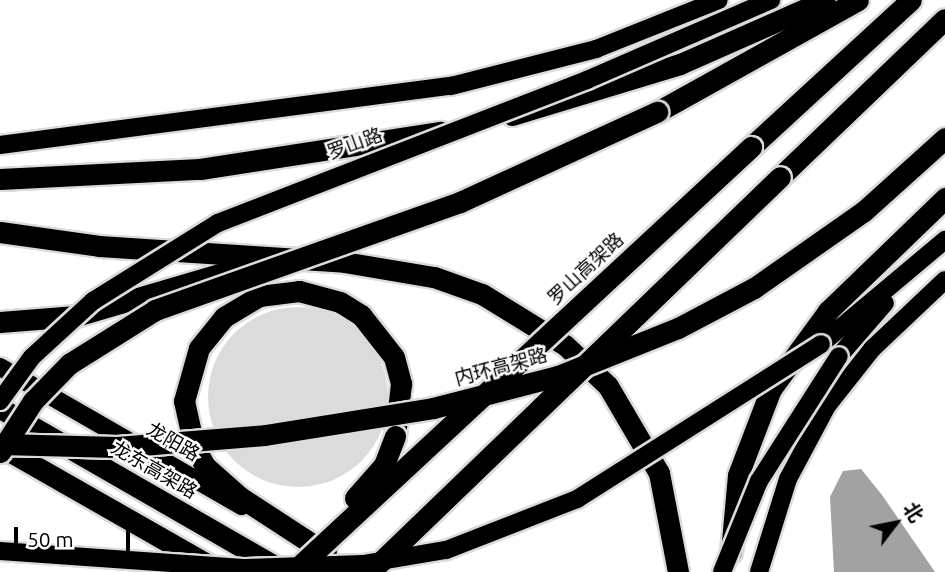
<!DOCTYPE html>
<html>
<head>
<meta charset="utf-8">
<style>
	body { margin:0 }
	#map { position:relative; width:945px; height:572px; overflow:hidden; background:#fff; font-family:Ubuntu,"Noto Sans SC",sans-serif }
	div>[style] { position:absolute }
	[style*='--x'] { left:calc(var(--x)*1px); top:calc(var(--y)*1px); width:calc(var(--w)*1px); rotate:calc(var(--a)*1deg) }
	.green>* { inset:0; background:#dbdbdb }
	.round { border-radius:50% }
	.water>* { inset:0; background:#a2a2a2 }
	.roads { filter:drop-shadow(2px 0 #dbdbdb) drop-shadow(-2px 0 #dbdbdb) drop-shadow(0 2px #dbdbdb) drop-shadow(0 -2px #dbdbdb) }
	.major>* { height:18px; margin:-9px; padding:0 9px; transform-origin:9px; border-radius:9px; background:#000 }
	.highway>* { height:21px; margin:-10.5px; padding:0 10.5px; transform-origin:10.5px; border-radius:10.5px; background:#000 }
	.bridges { filter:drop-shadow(2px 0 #dbdbdb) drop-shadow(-2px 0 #dbdbdb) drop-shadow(0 2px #dbdbdb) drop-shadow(0 -2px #dbdbdb) }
	.major-bridge>* { height:18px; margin:-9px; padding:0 9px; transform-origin:9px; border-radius:9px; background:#000 }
	.highway-bridge>* { height:21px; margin:-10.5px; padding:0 10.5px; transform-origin:10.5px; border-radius:10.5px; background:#000 }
	span { translate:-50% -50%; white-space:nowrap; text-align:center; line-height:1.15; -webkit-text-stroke:5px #fff; paint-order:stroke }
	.street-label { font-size:19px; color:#000 }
	.north { position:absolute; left:861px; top:488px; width:70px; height:70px; -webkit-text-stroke:5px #fff; paint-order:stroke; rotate:58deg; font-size:19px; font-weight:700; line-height:28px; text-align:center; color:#000 }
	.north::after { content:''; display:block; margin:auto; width:24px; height:32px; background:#000; clip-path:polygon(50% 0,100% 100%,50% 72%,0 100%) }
	.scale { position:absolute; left:14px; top:527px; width:116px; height:32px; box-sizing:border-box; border:4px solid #000; border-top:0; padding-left:9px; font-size:21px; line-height:24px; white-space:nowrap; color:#000; -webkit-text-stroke:5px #fff; paint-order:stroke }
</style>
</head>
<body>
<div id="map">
	<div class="green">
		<i class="round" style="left:208px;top:307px;width:180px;height:180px"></i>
	</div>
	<div class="water">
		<i style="clip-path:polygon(861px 469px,882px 495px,935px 572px,834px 572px,830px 497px,843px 471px)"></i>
	</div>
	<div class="roads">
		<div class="major">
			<i style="--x:0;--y:145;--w:455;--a:-7.5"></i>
			<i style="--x:451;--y:86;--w:150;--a:-14.3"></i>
			<i style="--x:596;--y:49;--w:132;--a:-21.7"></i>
			<i style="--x:821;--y:344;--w:162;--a:-40"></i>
			<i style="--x:839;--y:356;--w:70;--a:-49"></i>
			<i style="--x:0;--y:367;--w:279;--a:29.9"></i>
			<i style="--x:759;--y:572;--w:97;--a:-72.7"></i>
			<i style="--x:788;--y:479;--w:83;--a:-61.9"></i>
			<i style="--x:827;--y:406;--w:73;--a:-51.7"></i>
			<i style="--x:872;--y:349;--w:100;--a:-43.4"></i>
		</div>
		<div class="highway">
			<i style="--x:657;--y:112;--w:230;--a:-29.1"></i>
			<i style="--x:512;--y:115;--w:176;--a:-16.9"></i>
			<i style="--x:680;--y:64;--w:158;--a:-23.8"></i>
			<i style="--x:751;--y:147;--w:217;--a:-42.6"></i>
			<i style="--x:780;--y:177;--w:228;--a:-43.8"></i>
			<i style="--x:0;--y:179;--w:200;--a:-2.9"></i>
			<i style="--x:200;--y:169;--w:243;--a:-8.8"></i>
			<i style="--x:0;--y:232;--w:100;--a:8"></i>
			<i style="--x:99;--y:246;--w:246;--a:3.7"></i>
			<i style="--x:344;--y:262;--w:91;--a:9.5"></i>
			<i style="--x:434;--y:277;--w:51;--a:19.5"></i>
			<i style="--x:482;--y:294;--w:97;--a:31.6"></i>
			<i style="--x:565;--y:345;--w:59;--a:43.6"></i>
			<i style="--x:608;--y:386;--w:101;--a:59.6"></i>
			<i style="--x:659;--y:473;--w:101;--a:79.1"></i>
			<i style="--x:0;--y:322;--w:76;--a:-4.5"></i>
			<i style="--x:76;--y:316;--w:181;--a:-16.3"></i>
			<i style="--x:0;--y:408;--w:329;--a:29.9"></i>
			<i style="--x:0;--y:446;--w:250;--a:29.7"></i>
			<i style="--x:731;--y:552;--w:77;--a:-84.8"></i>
			<i style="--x:738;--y:475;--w:92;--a:-69"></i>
			<i style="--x:771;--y:389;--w:97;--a:-53.8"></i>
			<i style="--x:828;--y:311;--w:163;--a:-44"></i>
			<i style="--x:326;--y:553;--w:103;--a:-146.9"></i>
			<i style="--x:240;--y:497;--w:47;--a:-138.5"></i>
			<i style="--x:205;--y:466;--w:23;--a:-119"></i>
			<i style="--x:194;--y:446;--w:46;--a:-102.5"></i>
			<i style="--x:184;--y:401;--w:55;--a:-74.2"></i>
			<i style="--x:199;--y:348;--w:40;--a:-51"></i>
			<i style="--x:224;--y:317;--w:41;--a:-31"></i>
			<i style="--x:259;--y:296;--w:40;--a:-7.1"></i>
			<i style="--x:299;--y:291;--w:42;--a:15"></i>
			<i style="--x:340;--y:302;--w:25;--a:32"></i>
			<i style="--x:361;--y:315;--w:53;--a:51.8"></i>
			<i style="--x:394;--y:357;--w:28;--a:75"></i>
			<i style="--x:401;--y:384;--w:52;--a:96.6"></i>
		</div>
	</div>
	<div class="bridges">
		<div class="major-bridge">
			<i style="--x:0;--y:401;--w:54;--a:-54"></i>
			<i style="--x:32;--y:357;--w:83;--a:-42.6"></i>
			<i style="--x:93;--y:301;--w:147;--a:-32"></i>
			<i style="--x:218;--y:223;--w:396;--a:-21.2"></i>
			<i style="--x:587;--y:80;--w:201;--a:-23.5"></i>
			<i style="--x:0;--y:551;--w:247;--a:4"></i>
			<i style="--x:246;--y:568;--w:117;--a:-2"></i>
			<i style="--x:363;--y:564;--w:84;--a:-9.6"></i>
			<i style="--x:446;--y:550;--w:141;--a:-21.3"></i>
			<i style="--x:577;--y:499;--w:289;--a:-32.4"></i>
			<i style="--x:722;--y:572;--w:98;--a:-67.9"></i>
			<i style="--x:759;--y:481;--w:148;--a:-57.4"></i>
		</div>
		<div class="highway-bridge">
			<i style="--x:0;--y:444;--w:117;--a:1.5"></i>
			<i style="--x:117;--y:447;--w:148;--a:-4.6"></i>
			<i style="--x:265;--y:435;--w:170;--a:-9.1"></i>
			<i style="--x:433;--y:408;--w:129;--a:-14.4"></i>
			<i style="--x:558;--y:376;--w:129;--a:-21.8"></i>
			<i style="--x:678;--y:328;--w:86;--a:-27.8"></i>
			<i style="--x:754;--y:288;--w:134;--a:-35"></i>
			<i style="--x:864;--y:211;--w:109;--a:-42"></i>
			<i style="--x:0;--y:452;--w:61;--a:-57.1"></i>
			<i style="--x:33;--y:401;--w:52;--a:-45.8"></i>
			<i style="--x:69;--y:364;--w:102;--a:-32.1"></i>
			<i style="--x:155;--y:310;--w:324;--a:-19.5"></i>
			<i style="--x:460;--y:202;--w:217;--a:-24.6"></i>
			<i style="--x:355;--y:498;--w:44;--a:-48.7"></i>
			<i style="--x:384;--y:465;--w:31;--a:-69"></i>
			<i style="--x:293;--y:572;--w:625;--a:-42.86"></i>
			<i style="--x:370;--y:572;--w:569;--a:-43.93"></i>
		</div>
	</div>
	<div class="street-label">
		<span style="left:355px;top:144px;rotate:-20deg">罗山路</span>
		<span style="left:586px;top:269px;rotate:-43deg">罗山高架路</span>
		<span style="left:501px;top:367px;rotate:-15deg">内环高架路</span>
		<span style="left:173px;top:442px;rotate:30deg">龙阳路</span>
		<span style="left:154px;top:470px;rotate:30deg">龙东高架路</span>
	</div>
	<div class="north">北</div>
	<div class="scale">50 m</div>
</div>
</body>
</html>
